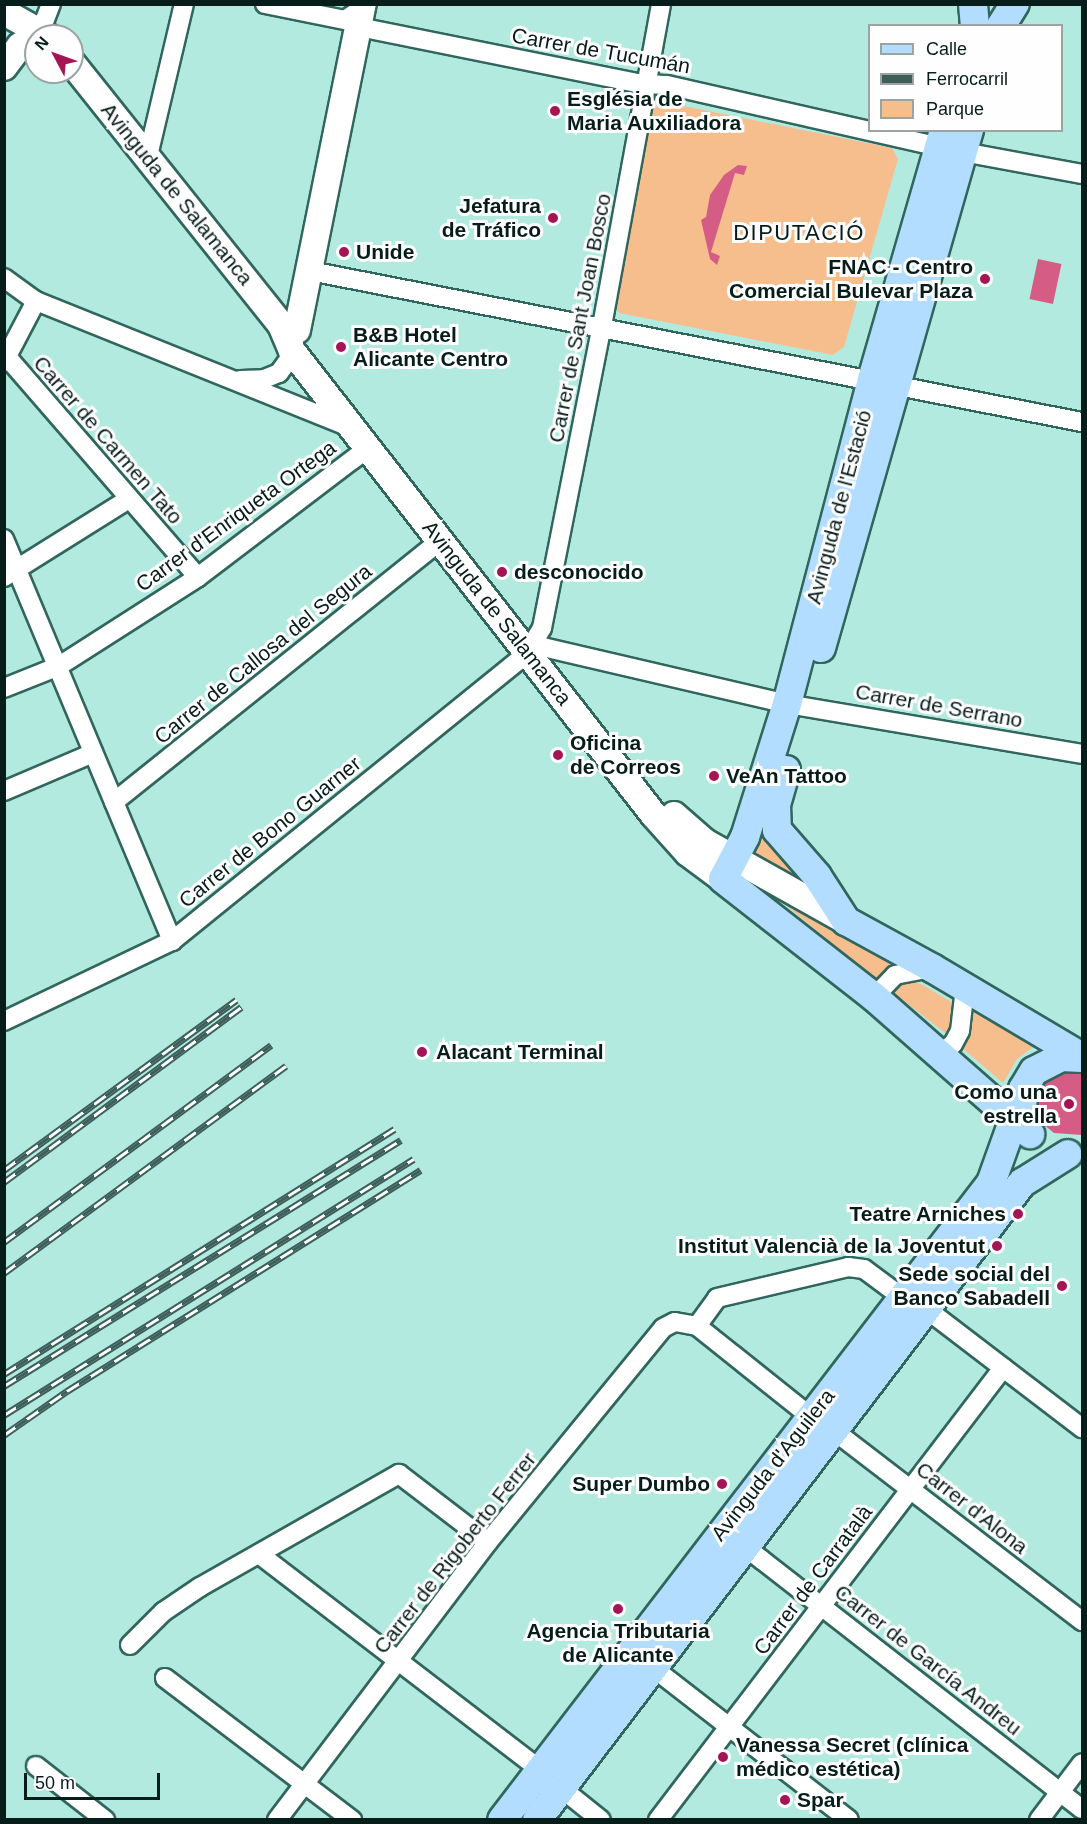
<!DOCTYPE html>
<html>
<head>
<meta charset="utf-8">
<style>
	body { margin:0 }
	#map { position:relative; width:1087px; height:1824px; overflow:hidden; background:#b3eae0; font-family:Arial,sans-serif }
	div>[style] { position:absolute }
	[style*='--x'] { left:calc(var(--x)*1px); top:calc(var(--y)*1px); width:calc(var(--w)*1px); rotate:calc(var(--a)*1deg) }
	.green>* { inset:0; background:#f7be8d }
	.water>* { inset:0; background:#d55d85; transform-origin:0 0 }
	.roads { filter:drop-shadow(2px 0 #31665d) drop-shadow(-2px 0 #31665d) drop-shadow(0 2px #31665d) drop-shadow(0 -2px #31665d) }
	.street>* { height:18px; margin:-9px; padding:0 9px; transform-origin:9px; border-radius:9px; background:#fff }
	.secondary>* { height:26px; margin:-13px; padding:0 13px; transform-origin:13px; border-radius:13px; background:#fff }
	.primary>* { height:28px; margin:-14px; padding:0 14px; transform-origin:14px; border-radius:14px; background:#b2ddfe }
	.rail>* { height:7px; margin-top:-3.5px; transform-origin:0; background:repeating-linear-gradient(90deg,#fefefe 0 14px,#3e5f59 0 28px); box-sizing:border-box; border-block:2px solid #3e5f59 }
	.dots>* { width:16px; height:16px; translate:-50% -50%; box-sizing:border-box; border:3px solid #fefefe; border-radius:50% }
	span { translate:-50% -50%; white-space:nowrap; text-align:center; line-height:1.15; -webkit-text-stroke:6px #fefefe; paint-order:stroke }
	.street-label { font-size:21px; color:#071d1a }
	.poi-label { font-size:21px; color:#071d1a; font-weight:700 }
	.left { translate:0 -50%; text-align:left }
	.right { translate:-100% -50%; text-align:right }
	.neighbourhood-label { font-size:22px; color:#071d1a; letter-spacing:1.5px }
	.frame { position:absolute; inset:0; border:6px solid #071d1a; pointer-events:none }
	.legend { position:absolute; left:868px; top:24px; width:195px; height:108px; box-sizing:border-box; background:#fefefe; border:2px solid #9ba4a3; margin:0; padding:8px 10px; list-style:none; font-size:18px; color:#071d1a }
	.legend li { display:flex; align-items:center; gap:12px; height:30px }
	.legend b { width:30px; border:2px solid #9ba4a3 }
	.north { position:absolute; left:24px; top:24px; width:60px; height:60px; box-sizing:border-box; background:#fefefe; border:2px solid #9ba4a3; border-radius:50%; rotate:311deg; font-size:16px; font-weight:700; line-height:24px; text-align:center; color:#071d1a }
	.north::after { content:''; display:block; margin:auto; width:21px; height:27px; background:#a51455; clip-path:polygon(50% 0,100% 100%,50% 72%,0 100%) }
	.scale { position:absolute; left:24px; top:1773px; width:136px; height:27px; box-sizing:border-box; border:3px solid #071d1a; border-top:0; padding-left:8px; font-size:18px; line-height:21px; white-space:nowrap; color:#071d1a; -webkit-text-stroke:4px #fefefe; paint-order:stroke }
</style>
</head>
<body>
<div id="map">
	<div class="green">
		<i style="clip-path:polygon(664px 102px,892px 148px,898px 159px,844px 347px,833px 355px,619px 313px,612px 304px,652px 110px)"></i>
		<i style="clip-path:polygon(762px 814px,822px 899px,749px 858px)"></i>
		<i style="clip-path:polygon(784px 899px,905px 966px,878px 981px,782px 902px)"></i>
		<i style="clip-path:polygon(903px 978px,923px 985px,958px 1006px,949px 1036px,889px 989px)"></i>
		<i style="clip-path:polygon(971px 1005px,1039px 1043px,1017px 1059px,1003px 1083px,960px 1046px)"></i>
	</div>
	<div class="water">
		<i style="clip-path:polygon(738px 165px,747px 166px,744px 175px,735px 173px,711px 252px,720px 256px,717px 265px,710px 259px,701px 220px,706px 217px,710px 195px,724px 175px)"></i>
		<i style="left:1038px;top:259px;width:24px;height:41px;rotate:12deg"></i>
		<i style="clip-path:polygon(1065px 1069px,1082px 1072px,1082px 1135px,1054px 1133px,1043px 1124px,1037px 1111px,1041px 1084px,1052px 1074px)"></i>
	</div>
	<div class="roads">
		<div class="street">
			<i style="--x:265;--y:4;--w:82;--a:11.3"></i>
			<i style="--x:345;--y:20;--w:22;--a:-34"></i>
			<i style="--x:359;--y:27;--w:283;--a:11.4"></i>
			<i style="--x:636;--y:83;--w:31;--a:4"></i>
			<i style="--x:667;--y:85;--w:303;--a:12.8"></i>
			<i style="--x:963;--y:152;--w:121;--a:10.5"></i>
			<i style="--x:41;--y:30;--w:28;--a:-69"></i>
			<i style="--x:148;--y:156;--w:156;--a:-76.7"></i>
			<i style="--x:310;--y:271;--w:787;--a:11.07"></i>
			<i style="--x:4;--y:278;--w:39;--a:36"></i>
			<i style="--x:36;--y:301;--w:337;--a:21.9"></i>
			<i style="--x:8;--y:358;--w:290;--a:49.1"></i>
			<i style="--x:4;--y:362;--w:69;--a:-62.3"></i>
			<i style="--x:240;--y:380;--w:24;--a:-2"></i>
			<i style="--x:264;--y:379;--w:16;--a:-22"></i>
			<i style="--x:279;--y:373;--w:19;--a:-54"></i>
			<i style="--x:290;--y:358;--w:16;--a:-75"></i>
			<i style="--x:4;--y:539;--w:436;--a:67.3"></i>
			<i style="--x:4;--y:577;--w:145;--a:-32"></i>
			<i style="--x:536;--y:638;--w:12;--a:-59"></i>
			<i style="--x:542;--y:628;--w:308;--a:-78.8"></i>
			<i style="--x:602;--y:326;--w:327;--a:-79.6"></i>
			<i style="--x:4;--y:688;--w:59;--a:-21.8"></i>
			<i style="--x:59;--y:666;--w:165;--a:-32.6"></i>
			<i style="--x:198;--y:577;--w:213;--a:-37.2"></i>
			<i style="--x:4;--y:791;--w:97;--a:-23.1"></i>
			<i style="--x:114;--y:802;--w:418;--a:-38.7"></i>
			<i style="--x:874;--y:997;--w:30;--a:-46"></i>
			<i style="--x:895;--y:975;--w:37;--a:-11"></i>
			<i style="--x:4;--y:1021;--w:186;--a:-25.5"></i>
			<i style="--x:172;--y:941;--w:458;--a:-39"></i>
			<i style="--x:528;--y:653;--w:16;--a:-22"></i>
			<i style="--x:543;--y:647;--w:251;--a:13.1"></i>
			<i style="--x:787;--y:704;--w:299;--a:9.6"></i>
			<i style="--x:939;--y:1054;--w:17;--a:-36"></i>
			<i style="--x:953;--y:1044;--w:15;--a:-62"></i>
			<i style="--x:960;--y:1031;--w:43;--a:-83.4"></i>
			<i style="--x:925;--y:1308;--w:198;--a:37.4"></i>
			<i style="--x:697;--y:1326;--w:34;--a:-54"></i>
			<i style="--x:717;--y:1298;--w:135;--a:-13.3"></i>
			<i style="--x:848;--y:1267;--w:16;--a:7"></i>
			<i style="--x:864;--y:1269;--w:49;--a:36.6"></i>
			<i style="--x:833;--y:1430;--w:314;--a:37.5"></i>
			<i style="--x:736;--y:1547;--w:8;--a:-7"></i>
			<i style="--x:744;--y:1546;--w:23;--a:38"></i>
			<i style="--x:762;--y:1560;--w:405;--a:37.9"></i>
			<i style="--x:259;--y:1554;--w:354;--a:37.5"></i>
			<i style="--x:130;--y:1645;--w:47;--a:-45"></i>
			<i style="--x:163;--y:1612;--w:45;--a:-34"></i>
			<i style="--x:200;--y:1587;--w:229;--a:-29.6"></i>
			<i style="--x:399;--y:1474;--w:112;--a:37.4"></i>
			<i style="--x:652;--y:1667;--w:249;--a:37.8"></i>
			<i style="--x:165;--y:1678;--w:235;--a:37.2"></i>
			<i style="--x:36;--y:1766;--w:88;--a:38"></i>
			<i style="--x:561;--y:1788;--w:51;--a:38.7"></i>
			<i style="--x:277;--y:1820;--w:349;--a:-52.8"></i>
			<i style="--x:488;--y:1542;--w:276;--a:-50.7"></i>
			<i style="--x:663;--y:1328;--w:13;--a:-27"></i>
			<i style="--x:675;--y:1322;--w:22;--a:10"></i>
			<i style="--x:697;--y:1326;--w:146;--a:38.6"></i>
			<i style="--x:658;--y:1820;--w:569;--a:-52.65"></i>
			<i style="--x:1039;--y:1820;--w:71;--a:-53"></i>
		</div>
		<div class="secondary">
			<i style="--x:4;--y:12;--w:49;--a:29.2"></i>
			<i style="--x:72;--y:63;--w:335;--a:51.4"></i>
			<i style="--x:281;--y:325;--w:28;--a:67"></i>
			<i style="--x:292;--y:351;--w:587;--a:52.06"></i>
			<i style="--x:653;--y:814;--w:52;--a:48.1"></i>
			<i style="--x:688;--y:853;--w:44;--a:36.6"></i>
			<i style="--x:4;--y:67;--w:26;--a:-53"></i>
			<i style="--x:20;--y:46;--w:26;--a:-37"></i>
			<i style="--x:297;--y:330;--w:333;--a:-78.6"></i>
			<i style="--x:674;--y:815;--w:41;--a:41.1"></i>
			<i style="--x:705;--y:842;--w:162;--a:29.3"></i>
		</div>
		<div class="primary">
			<i style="--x:973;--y:4;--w:22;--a:85"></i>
			<i style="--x:1001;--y:26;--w:26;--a:-58"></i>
			<i style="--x:944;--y:130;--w:260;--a:106.1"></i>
			<i style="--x:872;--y:380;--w:335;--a:104.7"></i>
			<i style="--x:787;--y:704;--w:139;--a:107.5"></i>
			<i style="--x:745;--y:837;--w:47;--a:117.6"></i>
			<i style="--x:723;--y:879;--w:192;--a:38"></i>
			<i style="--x:874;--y:997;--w:208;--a:41.3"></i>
			<i style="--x:821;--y:648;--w:539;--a:-74.05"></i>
			<i style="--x:786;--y:770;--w:35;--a:106"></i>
			<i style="--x:776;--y:804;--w:26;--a:88"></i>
			<i style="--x:777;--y:830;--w:61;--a:49"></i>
			<i style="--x:817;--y:876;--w:54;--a:57.2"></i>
			<i style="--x:846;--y:921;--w:98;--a:28.7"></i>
			<i style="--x:932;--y:968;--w:174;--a:30.7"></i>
			<i style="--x:1022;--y:1118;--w:29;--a:-88"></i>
			<i style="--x:1023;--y:1089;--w:21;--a:-59"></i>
			<i style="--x:1034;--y:1071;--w:30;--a:-27"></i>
			<i style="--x:1061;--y:1057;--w:21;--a:3"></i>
			<i style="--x:502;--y:1820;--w:803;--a:-52.49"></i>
			<i style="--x:991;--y:1183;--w:89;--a:-70.3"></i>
			<i style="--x:537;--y:1820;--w:801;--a:-52.72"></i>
			<i style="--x:1022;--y:1183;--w:54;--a:-32.2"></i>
		</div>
	</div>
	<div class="rail">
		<i style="--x:4;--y:1170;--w:288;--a:-36.2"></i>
		<i style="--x:4;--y:1182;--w:295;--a:-36.4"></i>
		<i style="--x:4;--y:1242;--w:332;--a:-36.4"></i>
		<i style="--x:4;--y:1273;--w:350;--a:-36.3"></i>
		<i style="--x:4;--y:1374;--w:461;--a:-32.1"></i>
		<i style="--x:4;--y:1386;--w:467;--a:-31.8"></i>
		<i style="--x:4;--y:1415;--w:483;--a:-32"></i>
		<i style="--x:4;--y:1435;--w:77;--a:-34.9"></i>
		<i style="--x:67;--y:1391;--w:417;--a:-32"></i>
	</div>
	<div class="dots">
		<i style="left:555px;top:111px;background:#a51455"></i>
		<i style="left:553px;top:218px;background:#a51455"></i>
		<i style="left:344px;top:252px;background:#a51455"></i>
		<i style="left:985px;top:279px;background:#a51455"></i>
		<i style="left:341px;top:347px;background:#a51455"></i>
		<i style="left:502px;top:572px;background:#a51455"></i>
		<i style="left:558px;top:755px;background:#a51455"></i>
		<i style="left:714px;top:776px;background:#a51455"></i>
		<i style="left:422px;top:1052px;background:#a51455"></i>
		<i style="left:1069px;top:1104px;background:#a51455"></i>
		<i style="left:1018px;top:1214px;background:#a51455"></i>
		<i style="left:997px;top:1246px;background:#a51455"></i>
		<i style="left:1062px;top:1286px;background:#a51455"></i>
		<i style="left:722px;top:1484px;background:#a51455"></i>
		<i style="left:618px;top:1609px;background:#a51455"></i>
		<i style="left:723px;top:1757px;background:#a51455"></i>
		<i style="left:785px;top:1800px;background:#a51455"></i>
	</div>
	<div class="street-label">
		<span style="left:601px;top:51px;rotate:10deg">Carrer de Tucumán</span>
		<span style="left:177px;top:194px;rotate:51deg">Avinguda de Salamanca</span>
		<span style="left:580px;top:318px;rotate:-79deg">Carrer de Sant Joan Bosco</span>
		<span style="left:108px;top:440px;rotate:49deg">Carrer de Carmen Tato</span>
		<span style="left:839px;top:507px;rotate:-75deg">Avinguda de l'Estació</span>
		<span style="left:236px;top:516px;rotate:-36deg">Carrer d'Enriqueta Ortega</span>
		<span style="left:497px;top:613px;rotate:52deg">Avinguda de Salamanca</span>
		<span style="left:263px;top:654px;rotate:-39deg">Carrer de Callosa del Segura</span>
		<span style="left:939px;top:706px;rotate:10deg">Carrer de Serrano</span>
		<span style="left:270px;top:832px;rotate:-39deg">Carrer de Bono Guarner</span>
		<span style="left:773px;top:1465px;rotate:-52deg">Avinguda d'Aguilera</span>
		<span style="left:972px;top:1508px;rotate:38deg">Carrer d'Alona</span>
		<span style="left:455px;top:1553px;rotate:-52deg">Carrer de Rigoberto Ferrer</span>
		<span style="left:813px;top:1580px;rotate:-53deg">Carrer de Carratalà</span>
		<span style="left:928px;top:1660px;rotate:38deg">Carrer de García Andreu</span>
	</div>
	<div class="poi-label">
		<span class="left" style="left:567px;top:111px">Església de<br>Maria Auxiliadora</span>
		<span class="right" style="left:541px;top:218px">Jefatura<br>de Tráfico</span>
		<span class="left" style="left:356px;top:252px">Unide</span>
		<span class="right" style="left:973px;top:279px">FNAC - Centro<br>Comercial Bulevar Plaza</span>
		<span class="left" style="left:353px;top:347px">B&amp;B Hotel<br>Alicante Centro</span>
		<span class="left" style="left:514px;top:572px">desconocido</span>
		<span class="left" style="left:570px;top:755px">Oficina<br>de Correos</span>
		<span class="left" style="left:726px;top:776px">VeAn Tattoo</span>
		<span class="left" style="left:436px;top:1052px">Alacant Terminal</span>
		<span class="right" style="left:1057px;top:1104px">Como una<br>estrella</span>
		<span class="right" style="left:1006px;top:1214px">Teatre Arniches</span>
		<span class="right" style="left:985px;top:1246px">Institut Valencià de la Joventut</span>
		<span class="right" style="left:1050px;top:1286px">Sede social del<br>Banco Sabadell</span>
		<span class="right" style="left:710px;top:1484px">Super Dumbo</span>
		<span style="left:618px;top:1643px">Agencia Tributaria<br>de Alicante</span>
		<span class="left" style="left:736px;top:1757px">Vanessa Secret (clínica<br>médico estética)</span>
		<span class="left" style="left:797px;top:1800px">Spar</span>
	</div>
	<div class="neighbourhood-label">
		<span style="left:799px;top:233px">DIPUTACIÓ</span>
	</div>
	<div class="frame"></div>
	<ul class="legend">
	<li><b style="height:8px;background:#b2ddfe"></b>Calle</li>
	<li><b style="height:8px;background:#3e5f59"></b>Ferrocarril</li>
	<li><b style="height:16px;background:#f7be8d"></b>Parque</li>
	</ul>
	<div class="north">N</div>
	<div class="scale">50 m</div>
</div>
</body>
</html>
